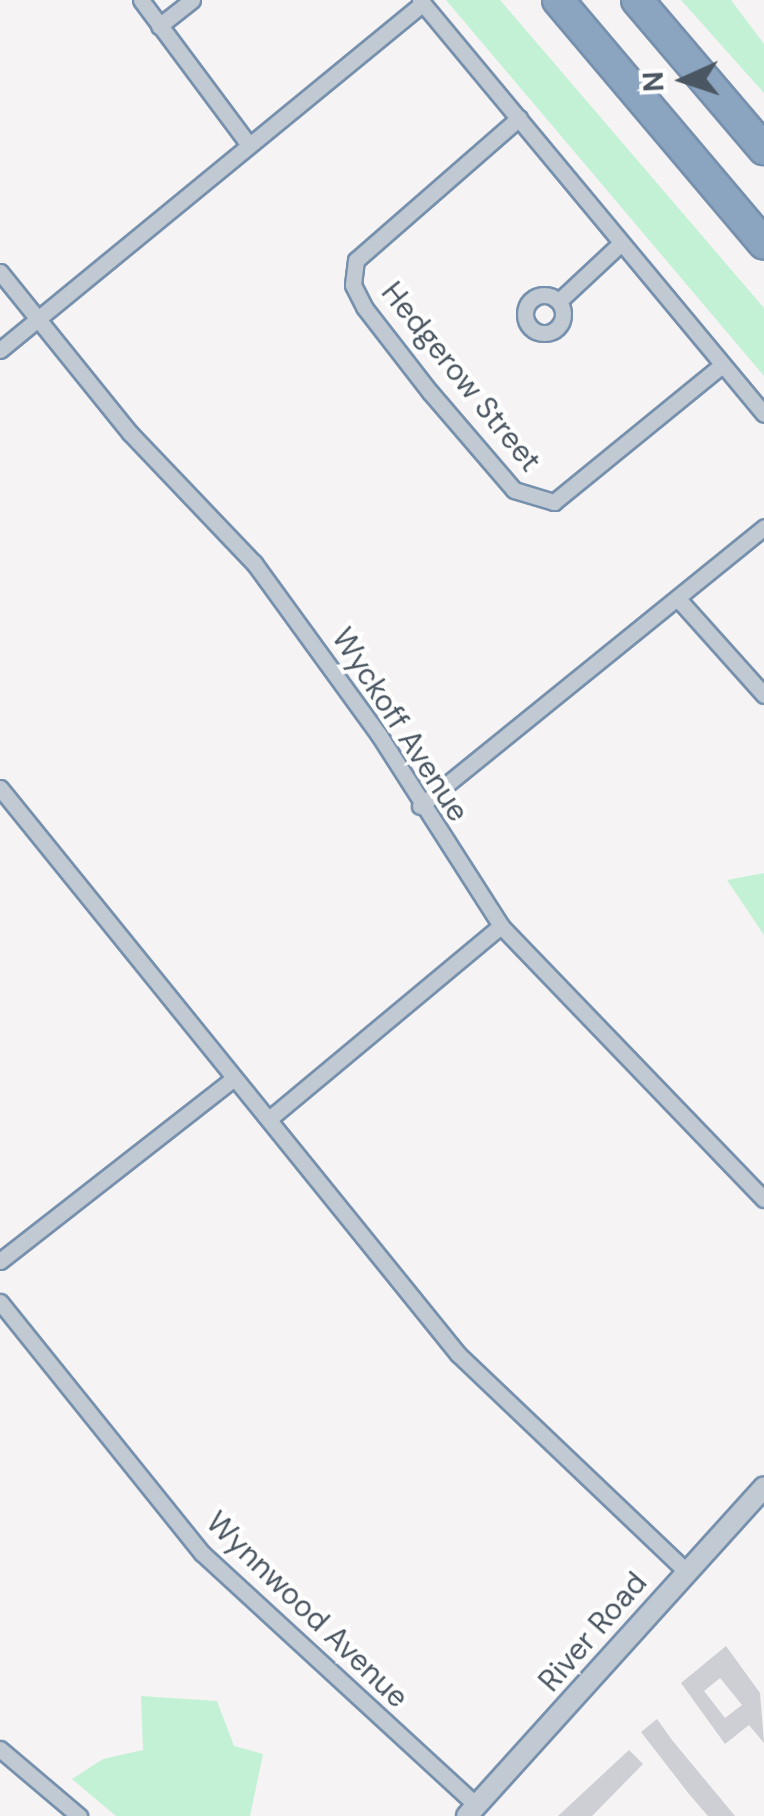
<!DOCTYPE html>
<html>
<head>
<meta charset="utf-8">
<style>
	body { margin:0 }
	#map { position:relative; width:764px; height:1816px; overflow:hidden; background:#f5f3f3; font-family:"DM Sans",sans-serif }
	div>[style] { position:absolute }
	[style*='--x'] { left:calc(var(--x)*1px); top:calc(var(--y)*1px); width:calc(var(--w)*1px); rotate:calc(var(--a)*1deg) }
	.green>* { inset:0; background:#c3f1d5 }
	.building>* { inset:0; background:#cdcfd5 }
	.roads { filter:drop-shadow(2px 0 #7690ad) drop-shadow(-2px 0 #7690ad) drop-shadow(0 2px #7690ad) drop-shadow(0 -2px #7690ad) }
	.minor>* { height:15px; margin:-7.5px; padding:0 7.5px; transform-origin:7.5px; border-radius:7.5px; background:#c1cad2 }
	.minor>.ring { margin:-7.5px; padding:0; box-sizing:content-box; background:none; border:15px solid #c1cad2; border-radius:50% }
	.tertiary>* { height:20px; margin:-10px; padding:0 10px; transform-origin:10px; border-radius:10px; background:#c1cad2 }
	.motorway>* { height:30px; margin:-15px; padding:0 15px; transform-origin:15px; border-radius:15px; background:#8ba5c1 }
	span { translate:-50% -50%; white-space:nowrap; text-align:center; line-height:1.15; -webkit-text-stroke:8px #fff; paint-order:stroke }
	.street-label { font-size:30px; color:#4a5661 }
	.north { position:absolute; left:634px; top:30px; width:100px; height:100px; -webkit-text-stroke:8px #fff; paint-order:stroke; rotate:267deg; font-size:28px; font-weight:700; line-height:40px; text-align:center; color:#4a5661 }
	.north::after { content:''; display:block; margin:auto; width:35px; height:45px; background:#4a5661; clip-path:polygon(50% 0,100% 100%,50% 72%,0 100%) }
</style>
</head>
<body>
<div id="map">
	<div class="green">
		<i style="clip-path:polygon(446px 0,500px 0,764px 308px,764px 376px)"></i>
		<i style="clip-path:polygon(681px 0,731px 0,764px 44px,764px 93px)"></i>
		<i style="clip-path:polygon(764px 873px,764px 935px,727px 880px)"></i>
		<i style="clip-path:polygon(141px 1696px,217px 1701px,234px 1746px,263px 1754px,250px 1816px,116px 1816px,72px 1779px,103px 1759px,143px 1750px)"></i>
	</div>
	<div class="building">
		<i style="clip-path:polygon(evenodd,726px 1646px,760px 1693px,764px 1743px,749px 1725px,725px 1744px,681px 1683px,726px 1646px,720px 1678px,742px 1705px,725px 1718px,704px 1691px,720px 1678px)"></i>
		<i style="clip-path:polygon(657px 1719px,672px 1740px,735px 1816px,708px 1816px,689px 1794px,641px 1732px)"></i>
		<i style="clip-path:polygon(629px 1750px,643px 1764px,592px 1816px,558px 1816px)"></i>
	</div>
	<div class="roads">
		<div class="minor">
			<i style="--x:141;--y:0;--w:177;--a:53.3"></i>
			<i style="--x:420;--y:0;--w:538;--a:50.28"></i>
			<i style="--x:159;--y:26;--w:42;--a:-38.2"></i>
			<i style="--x:519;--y:118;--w:216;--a:138.9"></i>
			<i style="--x:356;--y:260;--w:25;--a:97"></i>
			<i style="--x:353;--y:285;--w:25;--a:63"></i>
			<i style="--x:364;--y:307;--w:108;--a:52.2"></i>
			<i style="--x:430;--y:392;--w:129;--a:49.4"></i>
			<i style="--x:514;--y:490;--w:42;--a:16.7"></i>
			<i style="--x:554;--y:502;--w:217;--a:-39.2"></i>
			<i style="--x:0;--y:272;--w:207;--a:51.1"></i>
			<i style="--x:130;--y:433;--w:180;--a:46.4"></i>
			<i style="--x:254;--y:563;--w:213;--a:54"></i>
			<i style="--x:379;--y:735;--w:227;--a:57.4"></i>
			<i style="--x:501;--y:926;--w:379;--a:46.1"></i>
			<i class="ring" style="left:525px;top:295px;width:23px;height:23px"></i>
			<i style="--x:559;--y:301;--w:85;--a:-43.1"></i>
			<i style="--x:0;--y:350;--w:547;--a:-39.36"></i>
			<i style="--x:680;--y:601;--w:126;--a:48.2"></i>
			<i style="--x:0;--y:788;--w:728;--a:51.02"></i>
			<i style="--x:458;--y:1354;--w:313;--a:43.6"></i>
			<i style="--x:420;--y:806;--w:443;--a:-39"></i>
			<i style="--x:269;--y:1119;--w:302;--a:-39.8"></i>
			<i style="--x:0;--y:1261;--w:297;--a:-38"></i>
			<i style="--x:0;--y:1302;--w:322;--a:51.2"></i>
			<i style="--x:202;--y:1553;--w:374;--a:42.6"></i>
			<i style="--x:0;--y:1749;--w:104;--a:40.3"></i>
		</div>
		<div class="tertiary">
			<i style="--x:467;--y:1816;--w:443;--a:-47.9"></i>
		</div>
		<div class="motorway">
			<i style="--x:558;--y:0;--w:319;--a:49.8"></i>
			<i style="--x:637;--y:0;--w:196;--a:49.6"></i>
		</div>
	</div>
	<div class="street-label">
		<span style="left:461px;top:377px;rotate:51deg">Hedgerow Street</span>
		<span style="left:400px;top:725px;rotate:57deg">Wyckoff Avenue</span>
		<span style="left:307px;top:1610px;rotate:44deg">Wynnwood Avenue</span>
		<span style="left:593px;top:1632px;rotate:-49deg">River Road</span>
	</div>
	<div class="north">N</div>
</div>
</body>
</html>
